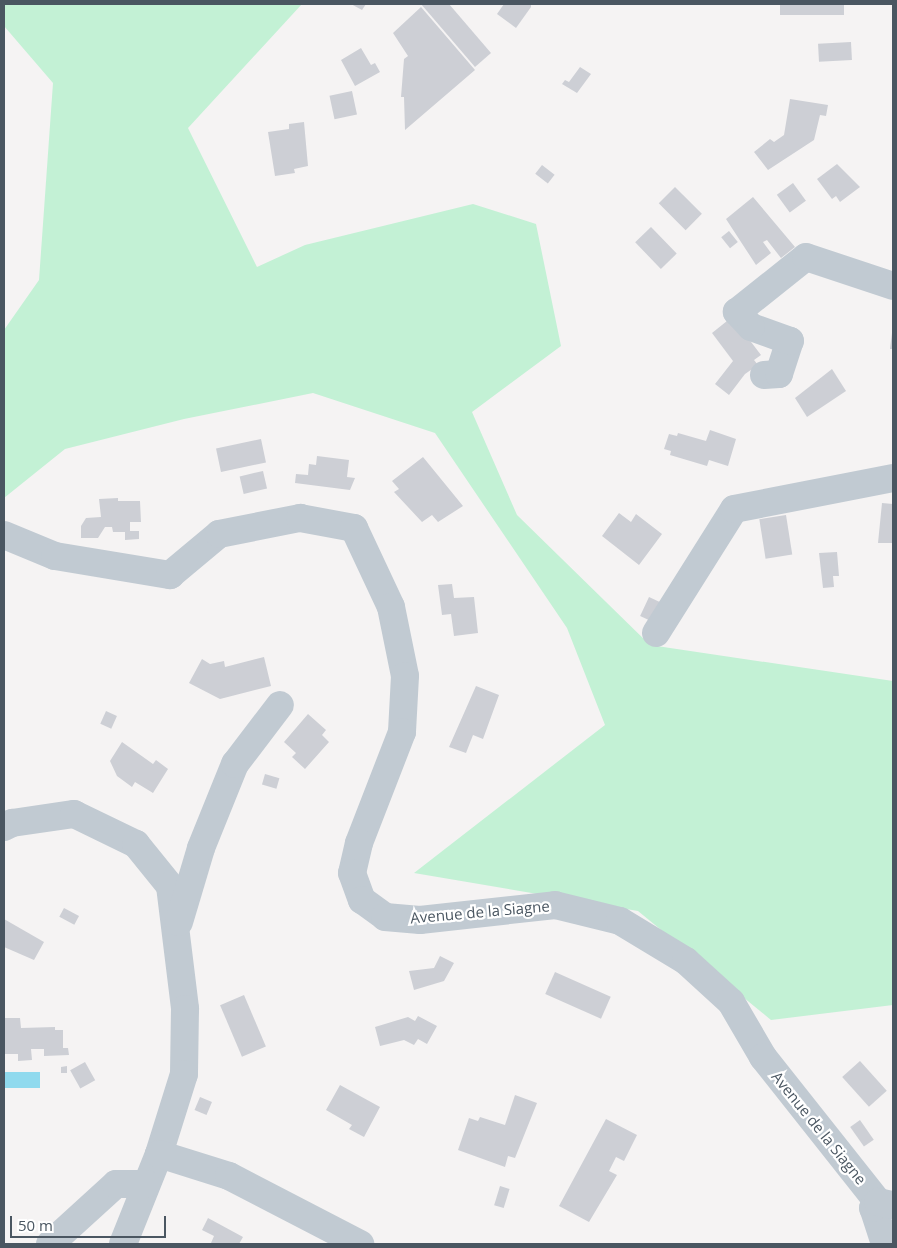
<!DOCTYPE html>
<html>
<head>
<meta charset="utf-8">
<style>
	body { margin:0 }
	#map { position:relative; width:897px; height:1248px; overflow:hidden; background:#f5f3f3; font-family:"Open Sans",sans-serif }
	div>[style] { position:absolute }
	[style*='--x'] { left:calc(var(--x)*1px); top:calc(var(--y)*1px); width:calc(var(--w)*1px); rotate:calc(var(--a)*1deg) }
	.green>* { inset:0; background:#c3f1d5 }
	.water>* { inset:0; background:#90daee; transform-origin:0 0 }
	.building>* { inset:0; background:#cdcfd5; transform-origin:0 0 }
	.minor>* { height:28px; margin:-14px; padding:0 14px; transform-origin:14px; border-radius:14px; background:#c1cad2 }
	span { translate:-50% -50%; white-space:nowrap; text-align:center; line-height:1.15; -webkit-text-stroke:4.5px #fff; paint-order:stroke }
	.street-label { font-size:15px; color:#4a5661 }
	.frame { position:absolute; inset:0; border:5px solid #4a5661; pointer-events:none }
	.scale { position:absolute; left:10px; top:1216px; width:156px; height:22px; box-sizing:border-box; border:2px solid #4a5661; border-top:0; padding-left:6px; font-size:15px; line-height:18px; white-space:nowrap; color:#4a5661; -webkit-text-stroke:4px #fff; paint-order:stroke }
</style>
</head>
<body>
<div id="map">
	<div class="green">
		<i style="clip-path:polygon(4px 4px,302px 4px,188px 128px,257px 267px,305px 245px,473px 204px,536px 224px,561px 346px,472px 412px,517px 515px,650px 645px,893px 681px,893px 1005px,771px 1020px,638px 911px,414px 873px,605px 725px,567px 628px,435px 433px,313px 393px,184px 419px,65px 449px,4px 498px,4px 330px,39px 280px,53px 83px,4px 26px)"></i>
	</div>
	<div class="water">
		<i style="left:4px;top:1072px;width:36px;height:16px"></i>
	</div>
	<div class="building">
		<i style="clip-path:polygon(351px 4px,366px 4px,362px 10px)"></i>
		<i style="clip-path:polygon(421px 4px,449px 4px,491px 53px,475px 67px)"></i>
		<i style="clip-path:polygon(504px 4px,531px 4px,531px 7px,516px 28px,497px 14px)"></i>
		<i style="left:780px;top:4px;width:64px;height:11px"></i>
		<i style="clip-path:polygon(421px 7px,475px 70px,405px 130px,404px 97px,401px 97px,404px 59px,408px 56px,393px 33px)"></i>
		<i style="left:851px;top:42px;width:18px;height:33px;rotate:87deg"></i>
		<i style="clip-path:polygon(361px 48px,371px 65px,375px 63px,380px 72px,355px 86px,341px 60px)"></i>
		<i style="clip-path:polygon(580px 67px,591px 74px,577px 93px,562px 84px,565px 80px,569px 82px)"></i>
		<i style="left:352px;top:91px;width:24px;height:23px;rotate:78deg"></i>
		<i style="clip-path:polygon(790px 99px,828px 105px,826px 116px,820px 115px,814px 140px,768px 170px,754px 152px,770px 139px,774px 142px,784px 135px)"></i>
		<i style="clip-path:polygon(304px 122px,308px 166px,294px 169px,295px 173px,275px 176px,268px 132px,289px 129px,289px 124px)"></i>
		<i style="clip-path:polygon(837px 164px,860px 187px,840px 202px,836px 196px,832px 199px,817px 179px)"></i>
		<i style="left:542px;top:165px;width:16px;height:11px;rotate:38deg"></i>
		<i style="left:793px;top:183px;width:22px;height:20px;rotate:54deg"></i>
		<i style="left:675px;top:187px;width:38px;height:23px;rotate:45deg"></i>
		<i style="clip-path:polygon(753px 197px,795px 247px,781px 258px,767px 240px,763px 242px,771px 253px,756px 265px,726px 219px)"></i>
		<i style="left:651px;top:227px;width:37px;height:22px;rotate:46deg"></i>
		<i style="left:729px;top:231px;width:14px;height:10px;rotate:51deg"></i>
		<i style="clip-path:polygon(732px 317px,761px 355px,754px 360px,758px 365px,745px 374px,729px 395px,715px 384px,733px 361px,712px 333px)"></i>
		<i style="clip-path:polygon(892px 333px,893px 333px,893px 349px,890px 349px)"></i>
		<i style="clip-path:polygon(832px 369px,846px 391px,807px 417px,795px 398px)"></i>
		<i style="clip-path:polygon(710px 430px,736px 439px,728px 466px,709px 460px,707px 466px,670px 455px,671px 451px,664px 449px,669px 434px,677px 436px,678px 433px,706px 441px)"></i>
		<i style="left:261px;top:439px;width:24px;height:46px;rotate:78deg"></i>
		<i style="clip-path:polygon(317px 456px,349px 460px,347px 477px,355px 478px,350px 490px,295px 483px,296px 474px,308px 475px,309px 464px,316px 465px)"></i>
		<i style="clip-path:polygon(423px 457px,463px 506px,438px 522px,432px 515px,422px 522px,394px 492px,399px 489px,392px 481px)"></i>
		<i style="left:263px;top:471px;width:18px;height:24px;rotate:77deg"></i>
		<i style="clip-path:polygon(118px 498px,118px 501px,140px 501px,141px 522px,130px 522px,130px 531px,139px 531px,139px 539px,125px 540px,125px 532px,113px 532px,112px 527px,105px 527px,98px 538px,81px 538px,81px 526px,86px 518px,101px 517px,99px 499px)"></i>
		<i style="clip-path:polygon(882px 503px,893px 504px,893px 543px,878px 543px)"></i>
		<i style="clip-path:polygon(619px 513px,631px 522px,636px 514px,662px 534px,639px 565px,602px 536px)"></i>
		<i style="left:786px;top:515px;width:40px;height:27px;rotate:81deg"></i>
		<i style="clip-path:polygon(837px 552px,839px 576px,833px 576px,834px 587px,823px 588px,819px 553px)"></i>
		<i style="clip-path:polygon(452px 584px,454px 598px,474px 597px,478px 633px,454px 636px,451px 614px,442px 615px,438px 585px)"></i>
		<i style="left:649px;top:597px;width:19px;height:21px;rotate:25deg"></i>
		<i style="clip-path:polygon(264px 657px,271px 686px,220px 699px,189px 683px,202px 659px,210px 664px,224px 661px,225px 667px)"></i>
		<i style="clip-path:polygon(476px 686px,499px 695px,483px 739px,473px 735px,466px 753px,449px 747px)"></i>
		<i style="left:106px;top:711px;width:12px;height:14px;rotate:24deg"></i>
		<i style="clip-path:polygon(308px 714px,326px 730px,322px 735px,329px 742px,305px 769px,292px 757px,296px 753px,284px 742px)"></i>
		<i style="clip-path:polygon(122px 742px,153px 764px,156px 760px,168px 769px,153px 793px,135px 782px,132px 787px,117px 776px,110px 761px)"></i>
		<i style="left:265px;top:774px;width:15px;height:11px;rotate:16deg"></i>
		<i style="left:64px;top:908px;width:17px;height:10px;rotate:28deg"></i>
		<i style="clip-path:polygon(4px 919px,44px 942px,34px 960px,4px 947px)"></i>
		<i style="clip-path:polygon(440px 956px,454px 963px,444px 981px,414px 990px,409px 971px,434px 968px)"></i>
		<i style="left:555px;top:972px;width:61px;height:24px;rotate:24deg"></i>
		<i style="left:244px;top:995px;width:56px;height:26px;rotate:67deg"></i>
		<i style="clip-path:polygon(418px 1016px,437px 1026px,427px 1044px,418px 1039px,414px 1045px,404px 1040px,380px 1046px,375px 1027px,408px 1017px,415px 1021px)"></i>
		<i style="clip-path:polygon(4px 1018px,20px 1018px,21px 1028px,55px 1027px,55px 1030px,63px 1030px,63px 1048px,68px 1048px,69px 1055px,44px 1056px,44px 1049px,31px 1049px,32px 1060px,18px 1061px,18px 1054px,4px 1054px)"></i>
		<i style="left:860px;top:1061px;width:40px;height:24px;rotate:48deg"></i>
		<i style="left:85px;top:1062px;width:21px;height:17px;rotate:61deg"></i>
		<i style="clip-path:polygon(67px 1066px,67px 1073px,61px 1073px,61px 1067px)"></i>
		<i style="clip-path:polygon(340px 1085px,380px 1107px,364px 1137px,349px 1129px,352px 1125px,326px 1110px)"></i>
		<i style="clip-path:polygon(515px 1095px,537px 1103px,515px 1158px,508px 1156px,505px 1167px,458px 1150px,469px 1118px,478px 1121px,480px 1117px,505px 1125px)"></i>
		<i style="left:200px;top:1097px;width:13px;height:14px;rotate:23deg"></i>
		<i style="clip-path:polygon(606px 1119px,637px 1135px,624px 1161px,616px 1157px,609px 1171px,617px 1175px,589px 1222px,559px 1206px)"></i>
		<i style="left:860px;top:1120px;width:24px;height:12px;rotate:55deg"></i>
		<i style="left:500px;top:1186px;width:10px;height:20px;rotate:17deg"></i>
		<i style="clip-path:polygon(208px 1218px,243px 1237px,239px 1244px,211px 1243px,214px 1236px,202px 1230px)"></i>
	</div>
	<div class="minor">
		<i style="--x:764;--y:375;--w:15;--a:-4"></i>
		<i style="--x:779;--y:374;--w:35;--a:-72"></i>
		<i style="--x:790;--y:341;--w:41;--a:-160.3"></i>
		<i style="--x:751;--y:327;--w:21;--a:-133"></i>
		<i style="--x:737;--y:312;--w:88;--a:-38.6"></i>
		<i style="--x:806;--y:257;--w:92;--a:18.4"></i>
		<i style="--x:4;--y:535;--w:55;--a:22.4"></i>
		<i style="--x:55;--y:556;--w:117;--a:9.4"></i>
		<i style="--x:170;--y:575;--w:64;--a:-39.9"></i>
		<i style="--x:219;--y:534;--w:83;--a:-11.2"></i>
		<i style="--x:300;--y:518;--w:55;--a:10.5"></i>
		<i style="--x:354;--y:528;--w:87;--a:64.9"></i>
		<i style="--x:391;--y:607;--w:70;--a:78.5"></i>
		<i style="--x:405;--y:676;--w:56;--a:93.1"></i>
		<i style="--x:402;--y:732;--w:119;--a:111.2"></i>
		<i style="--x:359;--y:843;--w:31;--a:103"></i>
		<i style="--x:352;--y:873;--w:29;--a:70"></i>
		<i style="--x:362;--y:900;--w:29;--a:36"></i>
		<i style="--x:385;--y:917;--w:35;--a:5"></i>
		<i style="--x:420;--y:920;--w:136;--a:-6.3"></i>
		<i style="--x:555;--y:905;--w:67;--a:13.8"></i>
		<i style="--x:620;--y:921;--w:77;--a:31.2"></i>
		<i style="--x:686;--y:961;--w:61;--a:42.3"></i>
		<i style="--x:731;--y:1002;--w:64;--a:59.8"></i>
		<i style="--x:763;--y:1057;--w:185;--a:51.6"></i>
		<i style="--x:656;--y:633;--w:146;--a:-57.8"></i>
		<i style="--x:734;--y:509;--w:162;--a:-11"></i>
		<i style="--x:4;--y:827;--w:9;--a:-27"></i>
		<i style="--x:12;--y:823;--w:63;--a:-8.3"></i>
		<i style="--x:74;--y:814;--w:69;--a:25.8"></i>
		<i style="--x:136;--y:844;--w:54;--a:51"></i>
		<i style="--x:170;--y:886;--w:124;--a:83"></i>
		<i style="--x:185;--y:1009;--w:65;--a:90.9"></i>
		<i style="--x:184;--y:1074;--w:84;--a:107.4"></i>
		<i style="--x:159;--y:1154;--w:97;--a:111.8"></i>
		<i style="--x:179;--y:922;--w:77;--a:-73.4"></i>
		<i style="--x:201;--y:848;--w:91;--a:-68"></i>
		<i style="--x:235;--y:764;--w:74;--a:-52.7"></i>
		<i style="--x:159;--y:1154;--w:73;--a:17.4"></i>
		<i style="--x:229;--y:1176;--w:148;--a:27.4"></i>
		<i style="--x:50;--y:1244;--w:89;--a:-42.3"></i>
		<i style="--x:116;--y:1184;--w:30;--a:0"></i>
		<i style="--x:885;--y:1244;--w:38;--a:-108"></i>
		<i style="--x:873;--y:1208;--w:8;--a:-50"></i>
		<i style="--x:878;--y:1202;--w:14;--a:12"></i>
	</div>
	<div class="street-label">
		<span style="left:480px;top:912px;rotate:-5deg">Avenue de la Siagne</span>
		<span style="left:819px;top:1128px;rotate:51deg">Avenue de la Siagne</span>
	</div>
	<div class="frame"></div>
	<div class="scale">50 m</div>
</div>
</body>
</html>
